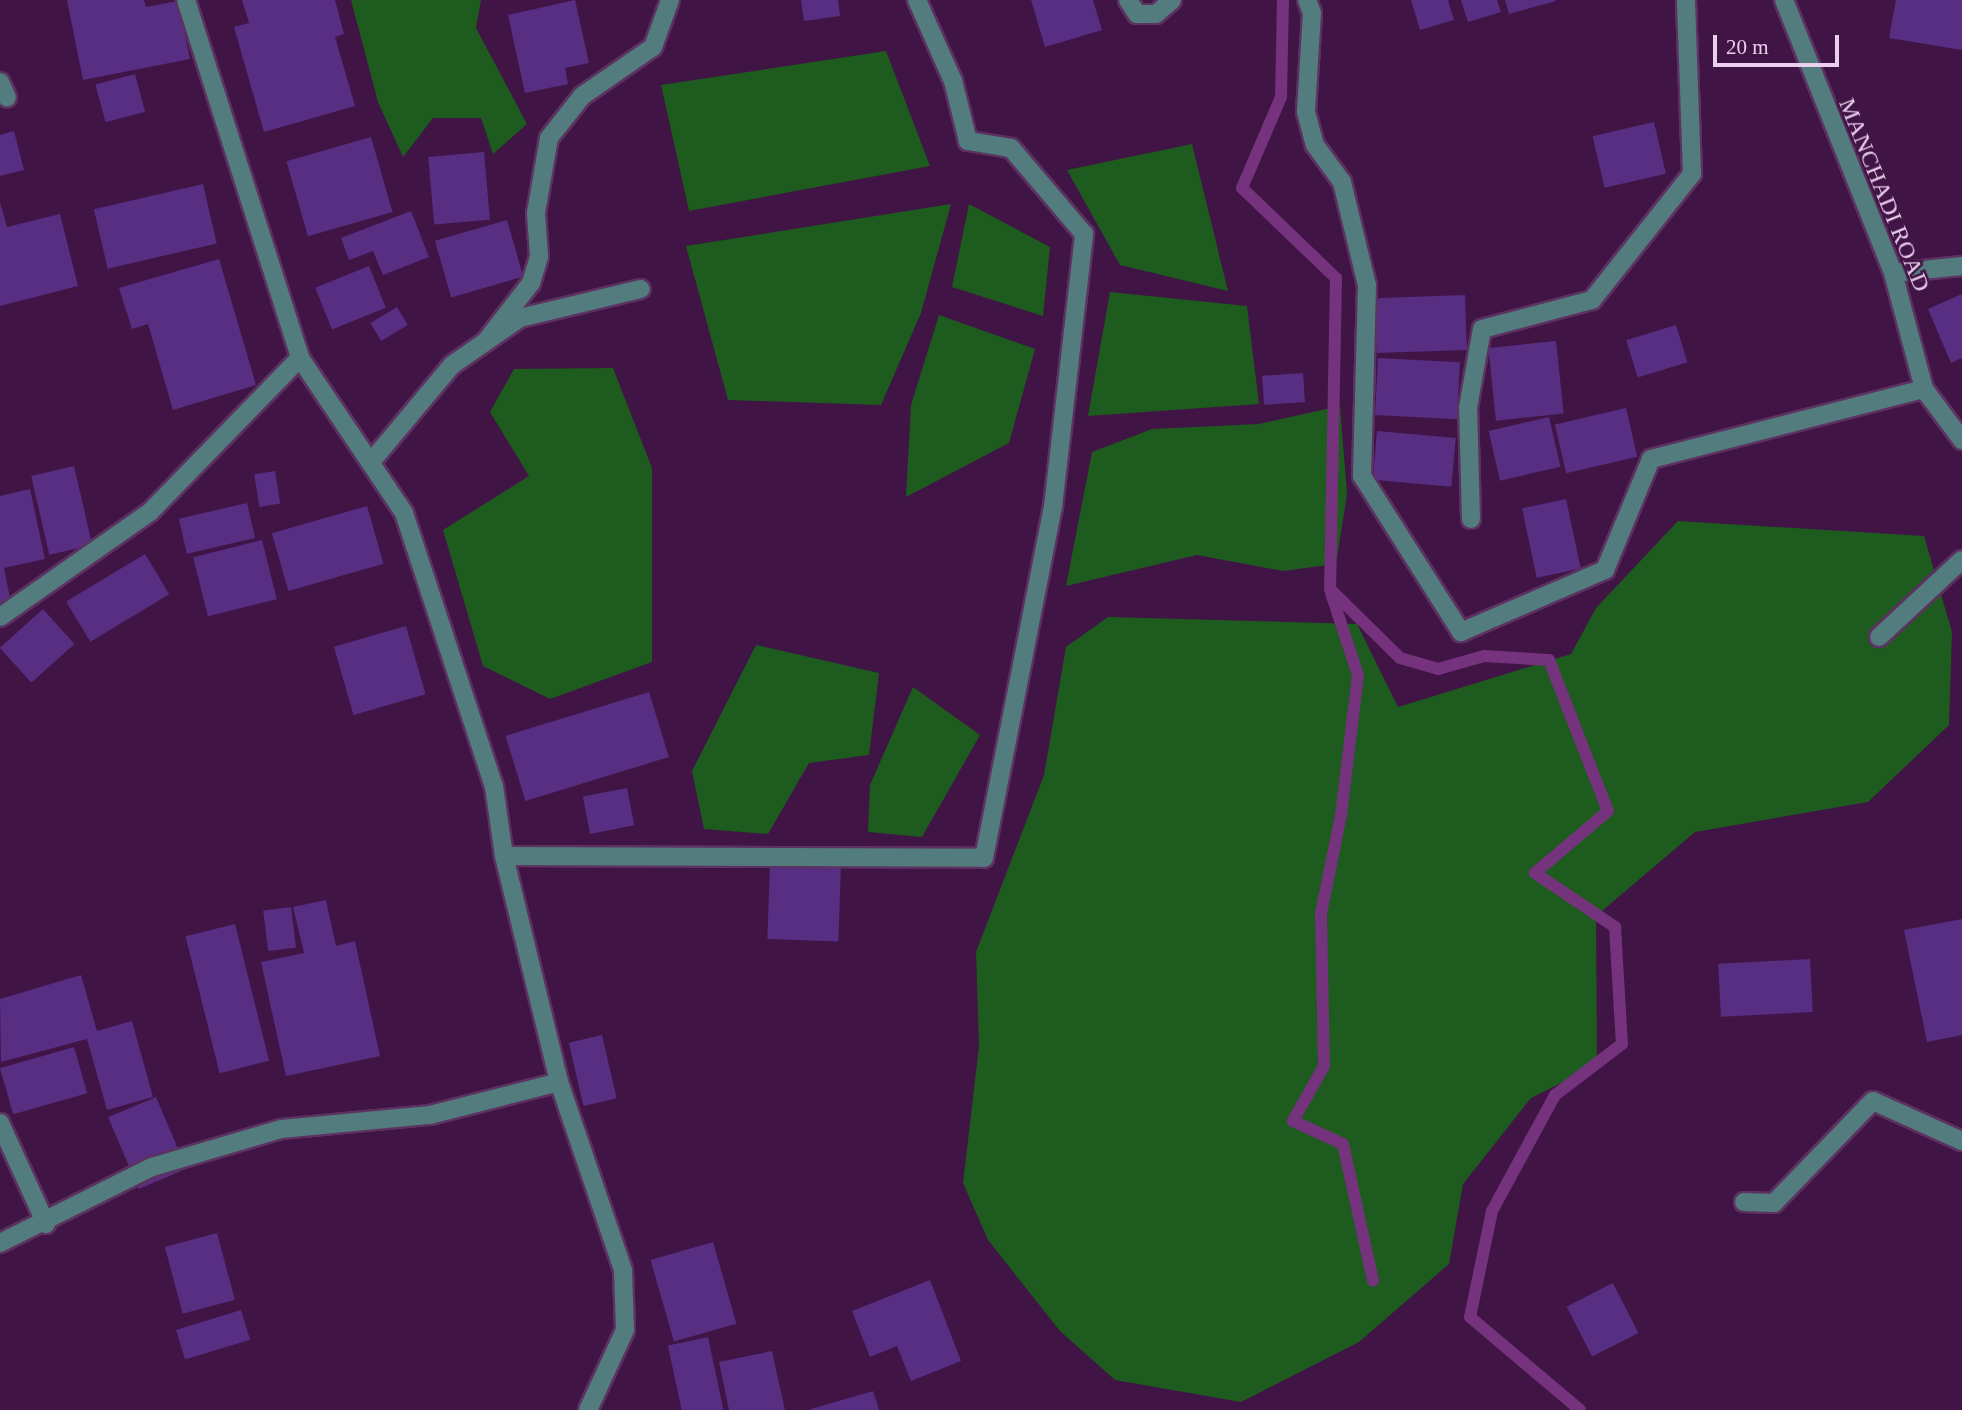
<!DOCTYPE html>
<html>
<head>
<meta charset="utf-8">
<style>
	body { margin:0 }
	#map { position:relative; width:1962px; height:1410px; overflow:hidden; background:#411446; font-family:"Times New Roman",serif }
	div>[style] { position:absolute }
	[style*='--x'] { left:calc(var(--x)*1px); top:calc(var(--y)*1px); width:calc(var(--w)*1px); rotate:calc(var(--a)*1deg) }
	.green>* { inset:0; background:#1d5b1e }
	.stream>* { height:12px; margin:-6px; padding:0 6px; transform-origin:6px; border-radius:6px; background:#75327d }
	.building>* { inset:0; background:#572e82; transform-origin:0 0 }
	.roads { filter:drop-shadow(2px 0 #5c3261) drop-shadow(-2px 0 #5c3261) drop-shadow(0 2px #5c3261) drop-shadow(0 -2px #5c3261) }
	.minor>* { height:18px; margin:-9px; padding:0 9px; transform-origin:9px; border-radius:9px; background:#537c7f }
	span { translate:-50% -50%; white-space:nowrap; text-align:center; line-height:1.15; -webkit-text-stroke:5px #411446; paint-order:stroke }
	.street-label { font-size:24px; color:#ebd0ee }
	.scale { position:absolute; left:1713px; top:35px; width:126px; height:32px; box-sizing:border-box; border:4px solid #ebd0ee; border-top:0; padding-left:9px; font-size:21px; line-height:24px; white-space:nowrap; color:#ebd0ee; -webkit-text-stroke:5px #411446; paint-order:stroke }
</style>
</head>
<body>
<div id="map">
	<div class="green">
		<i style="clip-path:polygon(351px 0,481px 0,476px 28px,527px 124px,493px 154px,481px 118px,433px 118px,403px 157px,378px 102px)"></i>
		<i style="clip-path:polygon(886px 51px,930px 166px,689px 211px,661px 85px)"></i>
		<i style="clip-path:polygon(1192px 144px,1228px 291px,1120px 265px,1067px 170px)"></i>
		<i style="clip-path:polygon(951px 204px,921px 313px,881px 405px,728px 400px,686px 246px)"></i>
		<i style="clip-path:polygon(969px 204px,1050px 247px,1043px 316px,952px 287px)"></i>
		<i style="clip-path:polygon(1110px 292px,1247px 306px,1259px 404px,1088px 416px)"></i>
		<i style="clip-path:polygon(939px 315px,1035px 349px,1009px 443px,906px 497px,911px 405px)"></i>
		<i style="clip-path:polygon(613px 368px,652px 468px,652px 662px,550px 699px,483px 666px,443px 530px,529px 476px,490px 412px,514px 369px)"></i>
		<i style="clip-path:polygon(1340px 406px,1347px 494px,1336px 564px,1283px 571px,1197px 555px,1066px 586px,1092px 452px,1152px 429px,1259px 424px)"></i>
		<i style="clip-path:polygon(1678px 521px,1924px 536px,1952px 632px,1949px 725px,1868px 802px,1695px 832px,1596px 916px,1597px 1065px,1531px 1098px,1463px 1184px,1449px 1264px,1359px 1342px,1241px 1402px,1115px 1380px,1060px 1331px,988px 1240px,963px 1183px,979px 1046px,976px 952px,1044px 775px,1066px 647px,1108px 617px,1357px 624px,1398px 707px,1571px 654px,1596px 608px)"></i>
		<i style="clip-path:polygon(756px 645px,879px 673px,869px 755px,809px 763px,768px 834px,704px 829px,692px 771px)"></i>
		<i style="clip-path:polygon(913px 687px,980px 735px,922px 837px,868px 832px,870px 785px)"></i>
	</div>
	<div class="stream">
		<i style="--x:1283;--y:0;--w:97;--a:91.2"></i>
		<i style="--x:1281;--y:97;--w:99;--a:113.2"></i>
		<i style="--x:1242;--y:188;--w:130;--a:43.8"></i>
		<i style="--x:1336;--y:278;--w:311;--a:91.1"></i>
		<i style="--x:1330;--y:589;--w:98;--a:44.6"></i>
		<i style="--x:1400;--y:658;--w:40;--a:16"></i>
		<i style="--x:1438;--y:669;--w:48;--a:-15.8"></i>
		<i style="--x:1484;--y:656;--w:65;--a:3.5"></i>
		<i style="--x:1549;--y:660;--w:162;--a:68.7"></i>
		<i style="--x:1608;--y:811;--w:96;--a:139.7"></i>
		<i style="--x:1535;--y:873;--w:97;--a:34"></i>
		<i style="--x:1615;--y:927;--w:117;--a:86.6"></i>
		<i style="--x:1622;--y:1044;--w:84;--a:142.7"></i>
		<i style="--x:1555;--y:1095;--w:132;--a:118.5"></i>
		<i style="--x:1492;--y:1211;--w:108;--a:101.7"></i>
		<i style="--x:1470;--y:1317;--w:144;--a:40.2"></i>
		<i style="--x:1331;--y:593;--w:86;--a:71.8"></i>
		<i style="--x:1358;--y:675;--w:141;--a:96.9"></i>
		<i style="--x:1341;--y:815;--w:100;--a:101.5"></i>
		<i style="--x:1321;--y:913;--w:153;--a:88.9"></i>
		<i style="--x:1324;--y:1066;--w:63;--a:119.4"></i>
		<i style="--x:1293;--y:1121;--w:55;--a:24.7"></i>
		<i style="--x:1343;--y:1144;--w:140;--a:77.6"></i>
	</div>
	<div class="building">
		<i style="clip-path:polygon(67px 0,144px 0,146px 7px,178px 1px,190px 59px,83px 80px)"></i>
		<i style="clip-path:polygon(242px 0,335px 0,344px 34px,335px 37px,355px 106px,264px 132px,234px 27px,249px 23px)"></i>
		<i style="clip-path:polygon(575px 0,589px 63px,565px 68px,568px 84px,525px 93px,508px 15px)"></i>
		<i style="clip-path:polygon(801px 0,838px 0,840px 16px,804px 21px)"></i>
		<i style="clip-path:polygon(1031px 0,1093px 0,1102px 30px,1045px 47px)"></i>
		<i style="clip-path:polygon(1411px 0,1448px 0,1454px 20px,1420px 30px)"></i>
		<i style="clip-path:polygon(1461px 0,1497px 0,1501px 12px,1468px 22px)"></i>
		<i style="clip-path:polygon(1505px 0,1555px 0,1556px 1px,1509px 14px)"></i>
		<i style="clip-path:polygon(1896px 0,1962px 0,1962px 50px,1889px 38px)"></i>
		<i style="left:135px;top:74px;width:39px;height:41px;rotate:75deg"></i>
		<i style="left:1654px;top:122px;width:53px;height:63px;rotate:77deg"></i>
		<i style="clip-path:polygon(14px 131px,24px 170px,0 176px,0 135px)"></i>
		<i style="left:371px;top:137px;width:78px;height:88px;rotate:74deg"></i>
		<i style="left:484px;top:152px;width:68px;height:56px;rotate:85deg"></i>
		<i style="left:203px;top:184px;width:61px;height:112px;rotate:77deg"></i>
		<i style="clip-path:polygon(0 202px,7px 227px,60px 214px,78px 286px,0 306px)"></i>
		<i style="clip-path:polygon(411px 211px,429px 257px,383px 275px,373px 251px,349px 260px,341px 238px)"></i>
		<i style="left:507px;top:220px;width:59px;height:75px;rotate:74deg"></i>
		<i style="clip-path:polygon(219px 259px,256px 385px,173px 410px,148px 324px,132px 329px,119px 288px)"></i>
		<i style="left:369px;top:266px;width:45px;height:58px;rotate:68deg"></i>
		<i style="clip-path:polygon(1962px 294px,1962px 358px,1951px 363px,1928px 309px)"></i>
		<i style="left:1465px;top:295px;width:55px;height:90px;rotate:88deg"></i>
		<i style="left:397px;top:307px;width:21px;height:31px;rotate:59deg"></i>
		<i style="left:1676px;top:325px;width:39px;height:52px;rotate:73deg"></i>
		<i style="left:1556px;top:341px;width:73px;height:68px;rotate:84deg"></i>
		<i style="left:1378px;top:358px;width:82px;height:57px;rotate:3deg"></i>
		<i style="left:1303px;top:373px;width:29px;height:41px;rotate:86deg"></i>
		<i style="left:1626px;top:408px;width:50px;height:73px;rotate:77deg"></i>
		<i style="left:1549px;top:417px;width:51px;height:62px;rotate:77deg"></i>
		<i style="left:1377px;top:431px;width:79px;height:49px;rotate:5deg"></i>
		<i style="left:74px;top:466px;width:81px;height:44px;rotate:77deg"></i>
		<i style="left:275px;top:471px;width:33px;height:21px;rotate:81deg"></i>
		<i style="clip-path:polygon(30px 489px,45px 559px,4px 568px,11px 603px,0 605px,0 496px)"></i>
		<i style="left:1566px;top:499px;width:71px;height:45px;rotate:78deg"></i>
		<i style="left:247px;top:503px;width:36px;height:70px;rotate:77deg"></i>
		<i style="left:367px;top:506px;width:60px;height:99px;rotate:74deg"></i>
		<i style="left:262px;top:540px;width:61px;height:71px;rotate:76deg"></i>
		<i style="left:145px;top:554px;width:47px;height:92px;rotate:59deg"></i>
		<i style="left:43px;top:609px;width:47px;height:58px;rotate:48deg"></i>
		<i style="left:406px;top:626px;width:71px;height:75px;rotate:74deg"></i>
		<i style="left:649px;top:692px;width:68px;height:150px;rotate:73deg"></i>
		<i style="left:627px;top:788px;width:38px;height:45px;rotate:79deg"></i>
		<i style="left:770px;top:864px;width:71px;height:75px;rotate:2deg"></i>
		<i style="clip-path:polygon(326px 900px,336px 946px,355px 941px,380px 1056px,286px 1076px,261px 962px,304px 953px,293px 907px)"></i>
		<i style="left:291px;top:907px;width:41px;height:28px;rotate:83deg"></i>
		<i style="clip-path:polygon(1962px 919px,1962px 1035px,1927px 1042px,1904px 930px)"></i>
		<i style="left:235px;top:924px;width:141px;height:51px;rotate:76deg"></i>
		<i style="left:1810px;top:959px;width:53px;height:92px;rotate:87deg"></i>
		<i style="clip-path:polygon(81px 975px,97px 1031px,132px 1021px,153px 1097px,107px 1110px,87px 1039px,1px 1062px,0 999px)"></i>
		<i style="left:602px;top:1035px;width:65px;height:34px;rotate:77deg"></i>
		<i style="left:74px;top:1047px;width:48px;height:77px;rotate:74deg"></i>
		<i style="left:156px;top:1097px;width:78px;height:52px;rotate:67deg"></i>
		<i style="left:217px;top:1233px;width:69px;height:54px;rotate:75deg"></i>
		<i style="left:713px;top:1242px;width:85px;height:65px;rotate:74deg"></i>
		<i style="clip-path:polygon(930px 1280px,961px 1361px,911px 1381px,897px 1346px,870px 1357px,852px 1311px)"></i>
		<i style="left:1613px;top:1283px;width:56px;height:52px;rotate:63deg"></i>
		<i style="left:241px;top:1310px;width:31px;height:68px;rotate:73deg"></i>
		<i style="left:708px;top:1337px;width:75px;height:41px;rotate:78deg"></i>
		<i style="clip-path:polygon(772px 1351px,785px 1410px,729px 1410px,719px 1362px)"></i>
		<i style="clip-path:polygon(873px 1391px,879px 1410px,811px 1410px,811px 1409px)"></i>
	</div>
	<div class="roads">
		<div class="minor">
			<i style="--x:186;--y:0;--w:376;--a:72.3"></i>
			<i style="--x:300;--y:358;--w:187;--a:56.1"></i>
			<i style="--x:404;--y:513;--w:287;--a:71.8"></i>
			<i style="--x:494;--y:786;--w:71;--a:81.9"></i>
			<i style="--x:504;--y:856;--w:233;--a:76.3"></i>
			<i style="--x:559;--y:1082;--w:199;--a:71.2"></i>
			<i style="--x:623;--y:1270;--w:60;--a:88.1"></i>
			<i style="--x:625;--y:1330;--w:88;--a:114.8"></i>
			<i style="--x:1128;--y:0;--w:17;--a:57"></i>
			<i style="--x:1137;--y:14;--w:19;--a:0"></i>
			<i style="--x:1156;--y:14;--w:21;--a:-41"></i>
			<i style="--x:1307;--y:0;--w:14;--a:69"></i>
			<i style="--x:1312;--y:13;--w:99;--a:93.5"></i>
			<i style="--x:1306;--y:112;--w:34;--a:75"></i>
			<i style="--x:1315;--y:145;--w:46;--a:53.9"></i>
			<i style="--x:1342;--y:182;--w:106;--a:76.4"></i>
			<i style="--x:1367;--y:285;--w:191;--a:91.5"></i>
			<i style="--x:1362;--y:476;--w:185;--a:57.6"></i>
			<i style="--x:1461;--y:632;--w:157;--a:-23.3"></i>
			<i style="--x:1605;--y:570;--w:120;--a:-67.5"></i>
			<i style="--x:1651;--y:459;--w:282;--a:-14.4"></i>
			<i style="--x:1784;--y:0;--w:294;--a:68.2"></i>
			<i style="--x:1893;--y:273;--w:120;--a:75"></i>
			<i style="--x:1924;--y:389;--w:64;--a:53.3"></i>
			<i style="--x:0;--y:82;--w:17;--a:66"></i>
			<i style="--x:1893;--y:273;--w:69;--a:-5.8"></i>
			<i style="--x:486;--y:341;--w:73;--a:-52.2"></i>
			<i style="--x:531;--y:283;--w:28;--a:-73"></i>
			<i style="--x:539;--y:256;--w:43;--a:-94"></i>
			<i style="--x:536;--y:213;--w:76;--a:-80.2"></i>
			<i style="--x:549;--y:138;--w:53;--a:-51.8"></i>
			<i style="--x:582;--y:96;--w:86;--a:-34.6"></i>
			<i style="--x:653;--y:47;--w:50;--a:-70.1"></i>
			<i style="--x:371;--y:462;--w:126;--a:-50.1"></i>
			<i style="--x:452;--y:365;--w:83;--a:-34.7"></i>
			<i style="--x:520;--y:318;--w:124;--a:-13.5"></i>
			<i style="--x:1471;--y:519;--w:111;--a:-91.5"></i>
			<i style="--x:1468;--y:408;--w:80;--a:-80"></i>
			<i style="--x:1482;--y:329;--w:114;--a:-14.8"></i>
			<i style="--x:1592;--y:300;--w:161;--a:-51.6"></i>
			<i style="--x:1692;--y:174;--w:174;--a:-92"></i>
			<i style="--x:0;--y:617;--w:183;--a:-35"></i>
			<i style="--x:150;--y:512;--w:215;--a:-45.8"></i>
			<i style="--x:1879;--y:637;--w:113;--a:-42.9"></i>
			<i style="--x:504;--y:856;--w:480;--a:0.2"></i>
			<i style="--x:984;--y:858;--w:358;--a:-78.9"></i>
			<i style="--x:1053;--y:507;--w:275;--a:-83.5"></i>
			<i style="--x:1084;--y:234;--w:113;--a:-130.3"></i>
			<i style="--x:1011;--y:148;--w:44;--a:-170.8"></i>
			<i style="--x:968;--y:141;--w:62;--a:-104"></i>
			<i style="--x:953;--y:81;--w:89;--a:-114"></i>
			<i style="--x:0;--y:1123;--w:111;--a:65.5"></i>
			<i style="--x:1744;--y:1202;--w:30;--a:2"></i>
			<i style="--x:1774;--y:1203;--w:142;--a:-45.9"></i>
			<i style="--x:1873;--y:1101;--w:98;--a:24.2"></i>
			<i style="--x:0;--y:1243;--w:170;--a:-26.6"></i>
			<i style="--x:152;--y:1167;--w:134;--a:-16.4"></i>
			<i style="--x:281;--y:1129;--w:150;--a:-5.4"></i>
			<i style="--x:430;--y:1115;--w:133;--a:-14.3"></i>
		</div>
	</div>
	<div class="street-label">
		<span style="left:1884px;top:195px;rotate:68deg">MANCHADI ROAD</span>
	</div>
	<div class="scale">20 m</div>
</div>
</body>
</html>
